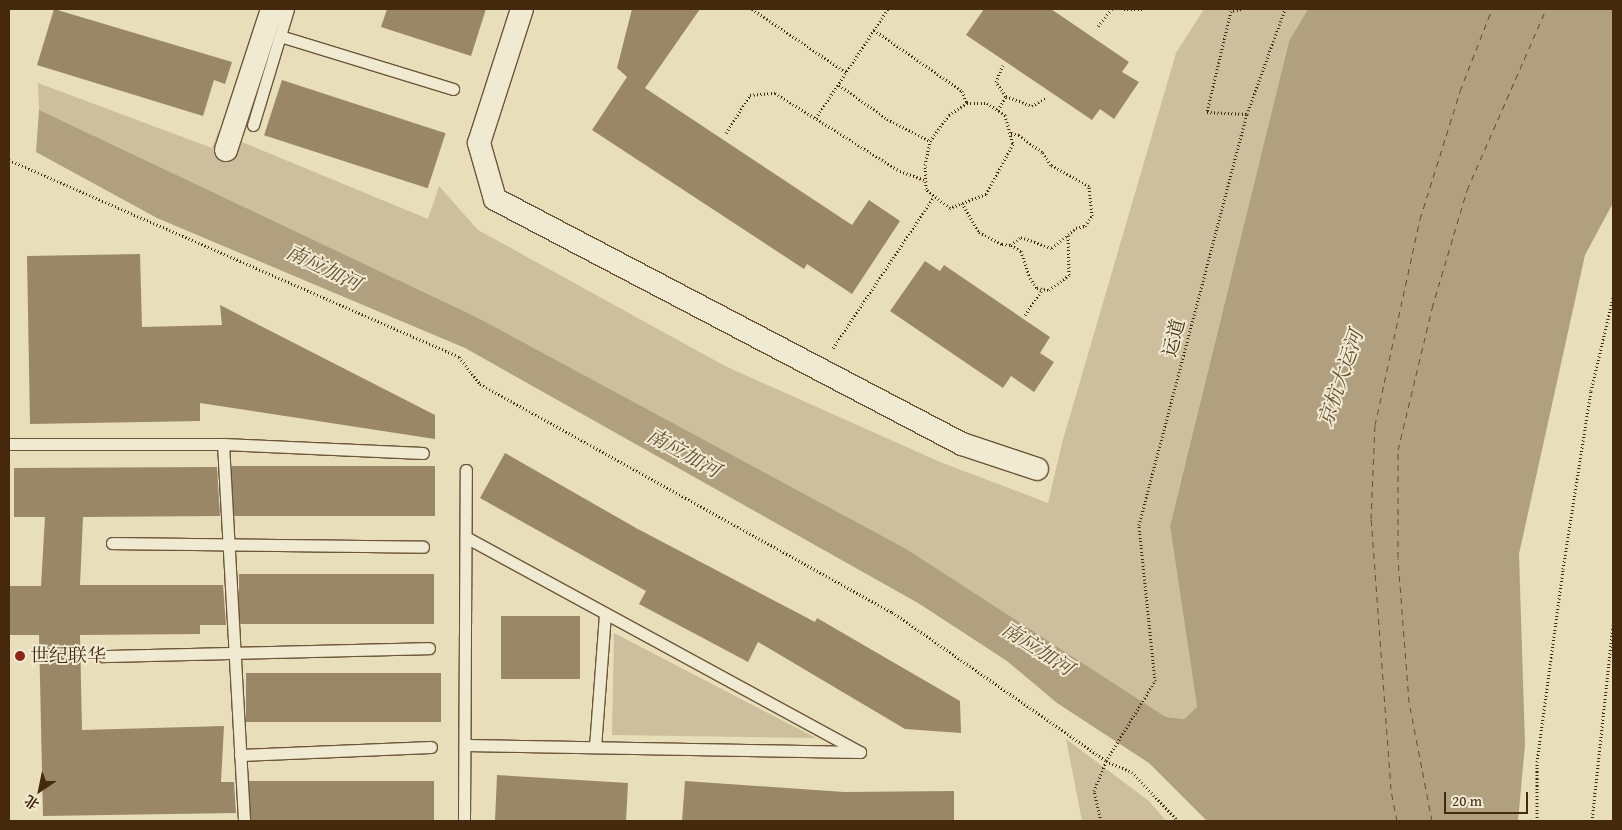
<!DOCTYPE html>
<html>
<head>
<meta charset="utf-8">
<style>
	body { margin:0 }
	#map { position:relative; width:1622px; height:830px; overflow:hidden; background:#e9deba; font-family:"Gentium Book Plus","Noto Serif SC",serif }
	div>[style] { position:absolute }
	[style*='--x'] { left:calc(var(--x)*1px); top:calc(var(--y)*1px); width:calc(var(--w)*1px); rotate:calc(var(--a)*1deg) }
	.green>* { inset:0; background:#cdbf9d }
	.water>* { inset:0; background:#b1a07f }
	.ferry>* { height:1px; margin-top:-0.5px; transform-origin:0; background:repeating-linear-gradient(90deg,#654d2f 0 6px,transparent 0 11px) }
	.building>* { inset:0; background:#9a8767; transform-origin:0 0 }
	.path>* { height:3px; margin-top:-1.5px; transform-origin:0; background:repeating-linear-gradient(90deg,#44290d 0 1px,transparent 0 3.5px) }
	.roads { filter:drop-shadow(1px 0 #6d5638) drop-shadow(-1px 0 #6d5638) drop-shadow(0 1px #6d5638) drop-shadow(0 -1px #6d5638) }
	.lane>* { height:11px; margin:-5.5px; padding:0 5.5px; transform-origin:5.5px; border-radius:5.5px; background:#f1ead2 }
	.street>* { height:22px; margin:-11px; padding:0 11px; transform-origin:11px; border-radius:11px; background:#f1ead2 }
	.dots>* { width:14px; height:14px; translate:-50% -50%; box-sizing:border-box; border:2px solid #f1ead2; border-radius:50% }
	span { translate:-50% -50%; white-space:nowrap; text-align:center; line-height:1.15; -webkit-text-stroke:4px #f1ead2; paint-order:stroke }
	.street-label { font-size:19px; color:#44290d }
	.poi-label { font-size:19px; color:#44290d }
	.left { translate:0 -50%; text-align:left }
	.water-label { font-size:20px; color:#654d2f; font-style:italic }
	.frame { position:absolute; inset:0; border:10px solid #44290d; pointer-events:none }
	.north { position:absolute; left:15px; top:765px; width:50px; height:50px; -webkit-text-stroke:4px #f1ead2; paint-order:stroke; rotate:214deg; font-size:14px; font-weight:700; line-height:20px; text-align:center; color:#44290d }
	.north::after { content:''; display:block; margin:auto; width:18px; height:22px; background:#44290d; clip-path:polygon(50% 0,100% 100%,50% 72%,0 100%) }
	.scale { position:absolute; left:1444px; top:792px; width:84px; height:22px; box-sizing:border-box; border:2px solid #44290d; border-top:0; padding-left:6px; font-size:15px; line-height:18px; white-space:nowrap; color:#44290d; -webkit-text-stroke:4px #f1ead2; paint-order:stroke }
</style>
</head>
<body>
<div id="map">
	<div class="green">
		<i style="clip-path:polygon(1204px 9px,1308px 9px,1289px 41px,1170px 526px,1197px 707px,1184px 719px,1166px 717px,908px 550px,39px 110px,38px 83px,212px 148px,218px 132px,428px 219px,439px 186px,478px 230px,725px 366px,940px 462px,1048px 503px,1062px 443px,1176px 53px)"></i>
		<i style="clip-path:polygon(614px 633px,816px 738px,612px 735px)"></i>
		<i style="clip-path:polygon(1066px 739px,1149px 801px,1166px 821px,1082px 821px)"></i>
	</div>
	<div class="water">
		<i style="clip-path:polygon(1308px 9px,1613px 9px,1613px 203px,1585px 255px,1519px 554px,1525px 745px,1518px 821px,1207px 821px,1149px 763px,1057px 703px,1007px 661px,918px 603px,465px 348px,157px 218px,36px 152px,39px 110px,476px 317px,908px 550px,1166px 717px,1184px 719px,1197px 707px,1170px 526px,1289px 41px)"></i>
	</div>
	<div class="ferry">
		<i style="--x:1397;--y:821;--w:33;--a:-101"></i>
		<i style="--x:1391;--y:789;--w:271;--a:-94.2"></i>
		<i style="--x:1371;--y:519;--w:94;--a:-87.6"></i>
		<i style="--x:1375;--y:425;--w:211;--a:-77.7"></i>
		<i style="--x:1420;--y:219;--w:134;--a:-72.6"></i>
		<i style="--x:1460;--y:91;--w:88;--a:-68.7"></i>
		<i style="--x:1432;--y:821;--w:121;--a:-100.9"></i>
		<i style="--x:1409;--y:702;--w:144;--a:-94.4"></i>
		<i style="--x:1398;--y:558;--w:108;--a:-90"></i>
		<i style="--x:1398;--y:450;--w:146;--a:-76.5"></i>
		<i style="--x:1432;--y:308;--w:123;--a:-73.5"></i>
		<i style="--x:1467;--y:190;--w:197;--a:-66.4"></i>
	</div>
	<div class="building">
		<i style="clip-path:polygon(54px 9px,232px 62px,225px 84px,214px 80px,203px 116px,37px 65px)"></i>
		<i style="clip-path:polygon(387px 9px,486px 9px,471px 56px,381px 27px)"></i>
		<i style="clip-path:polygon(632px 9px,700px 9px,645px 88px,852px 225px,869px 200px,900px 221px,852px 294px,807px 264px,804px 269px,592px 130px,627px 77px,617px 68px)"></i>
		<i style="clip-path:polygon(984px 9px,1051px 9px,1129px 62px,1122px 72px,1139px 82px,1114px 119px,1100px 109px,1092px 120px,966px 35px)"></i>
		<i style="left:282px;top:80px;width:172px;height:58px;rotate:18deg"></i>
		<i style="clip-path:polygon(140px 254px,142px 327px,222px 325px,220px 305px,435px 415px,435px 439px,200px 403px,200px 421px,30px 424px,27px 256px)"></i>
		<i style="clip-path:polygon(925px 261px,940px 271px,944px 265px,1050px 337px,1040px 353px,1054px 362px,1034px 392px,1011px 376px,1003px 388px,890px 311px)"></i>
		<i style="clip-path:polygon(505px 453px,636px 528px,815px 622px,817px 618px,960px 701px,961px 733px,905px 729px,758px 642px,748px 662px,639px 604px,646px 591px,480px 498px)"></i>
		<i style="left:435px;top:466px;width:50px;height:203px;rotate:90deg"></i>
		<i style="clip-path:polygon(217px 467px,220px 516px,83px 517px,80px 585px,223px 585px,226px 625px,200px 625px,200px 634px,80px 635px,82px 730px,224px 726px,221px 782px,234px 782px,236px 813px,43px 816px,39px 635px,9px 635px,9px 586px,41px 586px,45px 517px,14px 517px,14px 468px)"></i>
		<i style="left:434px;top:574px;width:50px;height:195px;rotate:90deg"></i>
		<i style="left:501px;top:616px;width:79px;height:63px"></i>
		<i style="left:441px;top:673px;width:49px;height:195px;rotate:90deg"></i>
		<i style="clip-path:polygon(497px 775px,628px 783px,626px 821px,495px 821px)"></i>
		<i style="left:434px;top:781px;width:40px;height:185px;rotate:90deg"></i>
		<i style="clip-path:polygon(685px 781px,844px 792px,954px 791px,954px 821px,682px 821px)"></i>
	</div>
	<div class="path">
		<i style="--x:752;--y:9;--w:115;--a:34"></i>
		<i style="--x:1124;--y:9;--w:21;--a:0"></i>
		<i style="--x:1241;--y:9;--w:10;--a:169"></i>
		<i style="--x:1231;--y:11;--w:104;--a:103.4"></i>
		<i style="--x:1207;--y:112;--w:40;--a:2.9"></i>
		<i style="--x:1098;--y:26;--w:22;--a:-51"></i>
		<i style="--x:874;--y:30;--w:107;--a:34.7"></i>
		<i style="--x:962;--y:91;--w:13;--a:67"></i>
		<i style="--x:839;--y:85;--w:59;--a:35.3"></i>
		<i style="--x:887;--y:119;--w:48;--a:27.1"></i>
		<i style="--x:1006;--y:96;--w:28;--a:21"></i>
		<i style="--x:1032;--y:106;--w:17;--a:-31"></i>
		<i style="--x:967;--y:103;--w:20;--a:0"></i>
		<i style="--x:987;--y:103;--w:22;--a:34"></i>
		<i style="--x:1005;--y:115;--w:30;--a:75"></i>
		<i style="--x:1013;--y:144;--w:57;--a:118.4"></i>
		<i style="--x:986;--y:194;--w:39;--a:159"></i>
		<i style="--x:950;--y:208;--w:31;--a:-142"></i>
		<i style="--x:926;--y:189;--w:24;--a:-92"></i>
		<i style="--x:925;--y:165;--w:25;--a:-78"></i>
		<i style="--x:930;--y:141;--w:32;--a:-54"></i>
		<i style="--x:949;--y:115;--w:22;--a:-34"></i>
		<i style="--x:998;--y:110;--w:16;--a:-60"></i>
		<i style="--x:1006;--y:96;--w:17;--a:-126"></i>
		<i style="--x:996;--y:82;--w:18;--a:-68"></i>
		<i style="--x:816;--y:118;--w:131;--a:-56.6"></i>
		<i style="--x:726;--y:133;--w:45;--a:-57.7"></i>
		<i style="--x:750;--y:95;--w:25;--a:-5"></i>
		<i style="--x:775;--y:93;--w:147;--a:32"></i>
		<i style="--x:900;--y:171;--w:27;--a:20"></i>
		<i style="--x:9;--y:160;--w:491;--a:23.6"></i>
		<i style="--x:459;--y:357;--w:34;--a:52"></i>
		<i style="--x:480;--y:384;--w:471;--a:29"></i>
		<i style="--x:892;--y:612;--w:261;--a:34.8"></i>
		<i style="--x:1106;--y:761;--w:28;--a:23"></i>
		<i style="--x:1132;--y:772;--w:67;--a:46.8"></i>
		<i style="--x:962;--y:203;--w:34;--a:60"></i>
		<i style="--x:979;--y:232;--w:26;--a:28"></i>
		<i style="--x:1002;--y:244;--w:9;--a:6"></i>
		<i style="--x:1011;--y:245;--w:13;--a:-39"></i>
		<i style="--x:1021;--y:237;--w:33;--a:20"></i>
		<i style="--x:1052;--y:248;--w:31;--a:-40"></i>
		<i style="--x:1076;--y:228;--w:9;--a:-13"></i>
		<i style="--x:1085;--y:226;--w:12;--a:-55"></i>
		<i style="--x:1092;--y:216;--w:30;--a:-96"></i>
		<i style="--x:1089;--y:186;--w:43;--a:-151.1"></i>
		<i style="--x:1051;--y:165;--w:16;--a:-125"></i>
		<i style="--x:1042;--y:152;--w:29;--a:-144"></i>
		<i style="--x:1019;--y:135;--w:9;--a:-167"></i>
		<i style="--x:1011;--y:245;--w:12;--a:31"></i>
		<i style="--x:1021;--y:251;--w:28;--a:72"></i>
		<i style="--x:1030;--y:278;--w:12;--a:55"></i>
		<i style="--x:1037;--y:288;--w:12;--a:9"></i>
		<i style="--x:1049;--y:290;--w:25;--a:-37"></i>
		<i style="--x:1069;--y:275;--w:41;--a:-91.4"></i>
		<i style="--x:1025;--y:315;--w:32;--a:-56"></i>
		<i style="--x:833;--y:348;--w:180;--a:-56.3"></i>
		<i style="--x:1101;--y:821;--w:31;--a:-103"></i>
		<i style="--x:1094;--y:791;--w:32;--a:-68"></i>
		<i style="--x:1106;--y:761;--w:94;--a:-58.5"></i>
		<i style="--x:1155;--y:681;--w:157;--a:-95.9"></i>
		<i style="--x:1139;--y:525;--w:425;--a:-75.3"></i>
		<i style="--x:1247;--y:114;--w:112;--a:-70.1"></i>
		<i style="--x:1537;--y:821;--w:59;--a:-90"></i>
		<i style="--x:1537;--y:762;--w:195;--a:-82.3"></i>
		<i style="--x:1563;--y:569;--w:180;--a:-81.1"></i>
		<i style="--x:1591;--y:391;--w:97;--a:-76.8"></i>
		<i style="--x:1592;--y:821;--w:197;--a:-83.9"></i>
	</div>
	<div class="roads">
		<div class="lane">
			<i style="--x:280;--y:36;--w:181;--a:17"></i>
			<i style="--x:253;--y:125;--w:121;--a:-73.2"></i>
			<i style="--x:9;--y:444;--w:214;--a:0"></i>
			<i style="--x:223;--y:444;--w:200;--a:2.6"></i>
			<i style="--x:223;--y:444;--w:378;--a:86.8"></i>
			<i style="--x:112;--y:543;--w:311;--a:0.7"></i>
			<i style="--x:103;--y:656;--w:326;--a:-1.4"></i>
			<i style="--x:465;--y:745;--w:395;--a:1"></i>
			<i style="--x:860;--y:752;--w:449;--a:-151.4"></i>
			<i style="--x:595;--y:747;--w:134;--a:-85.7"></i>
			<i style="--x:240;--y:755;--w:191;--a:-2.4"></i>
			<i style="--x:464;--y:821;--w:351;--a:-89.7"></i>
		</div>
		<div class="street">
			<i style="--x:522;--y:9;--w:141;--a:107.8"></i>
			<i style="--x:479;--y:143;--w:58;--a:74.1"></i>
			<i style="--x:495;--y:199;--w:527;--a:27.68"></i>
			<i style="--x:962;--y:444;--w:79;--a:18.4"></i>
			<i style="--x:226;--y:150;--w:148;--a:-71.9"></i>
		</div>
	</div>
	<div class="dots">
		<i style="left:20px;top:656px;background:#8f2418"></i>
	</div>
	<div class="street-label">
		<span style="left:1174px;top:338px;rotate:-75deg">运道</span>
	</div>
	<div class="poi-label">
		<span class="left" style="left:30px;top:656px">世纪联华</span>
	</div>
	<div class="water-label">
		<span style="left:324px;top:267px;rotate:26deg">南应加河</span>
		<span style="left:1340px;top:378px;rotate:-71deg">京杭大运河</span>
		<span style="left:684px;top:452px;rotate:29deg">南应加河</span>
		<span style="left:1038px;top:648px;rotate:33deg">南应加河</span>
	</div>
	<div class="frame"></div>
	<div class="north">北</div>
	<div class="scale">20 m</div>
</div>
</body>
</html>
